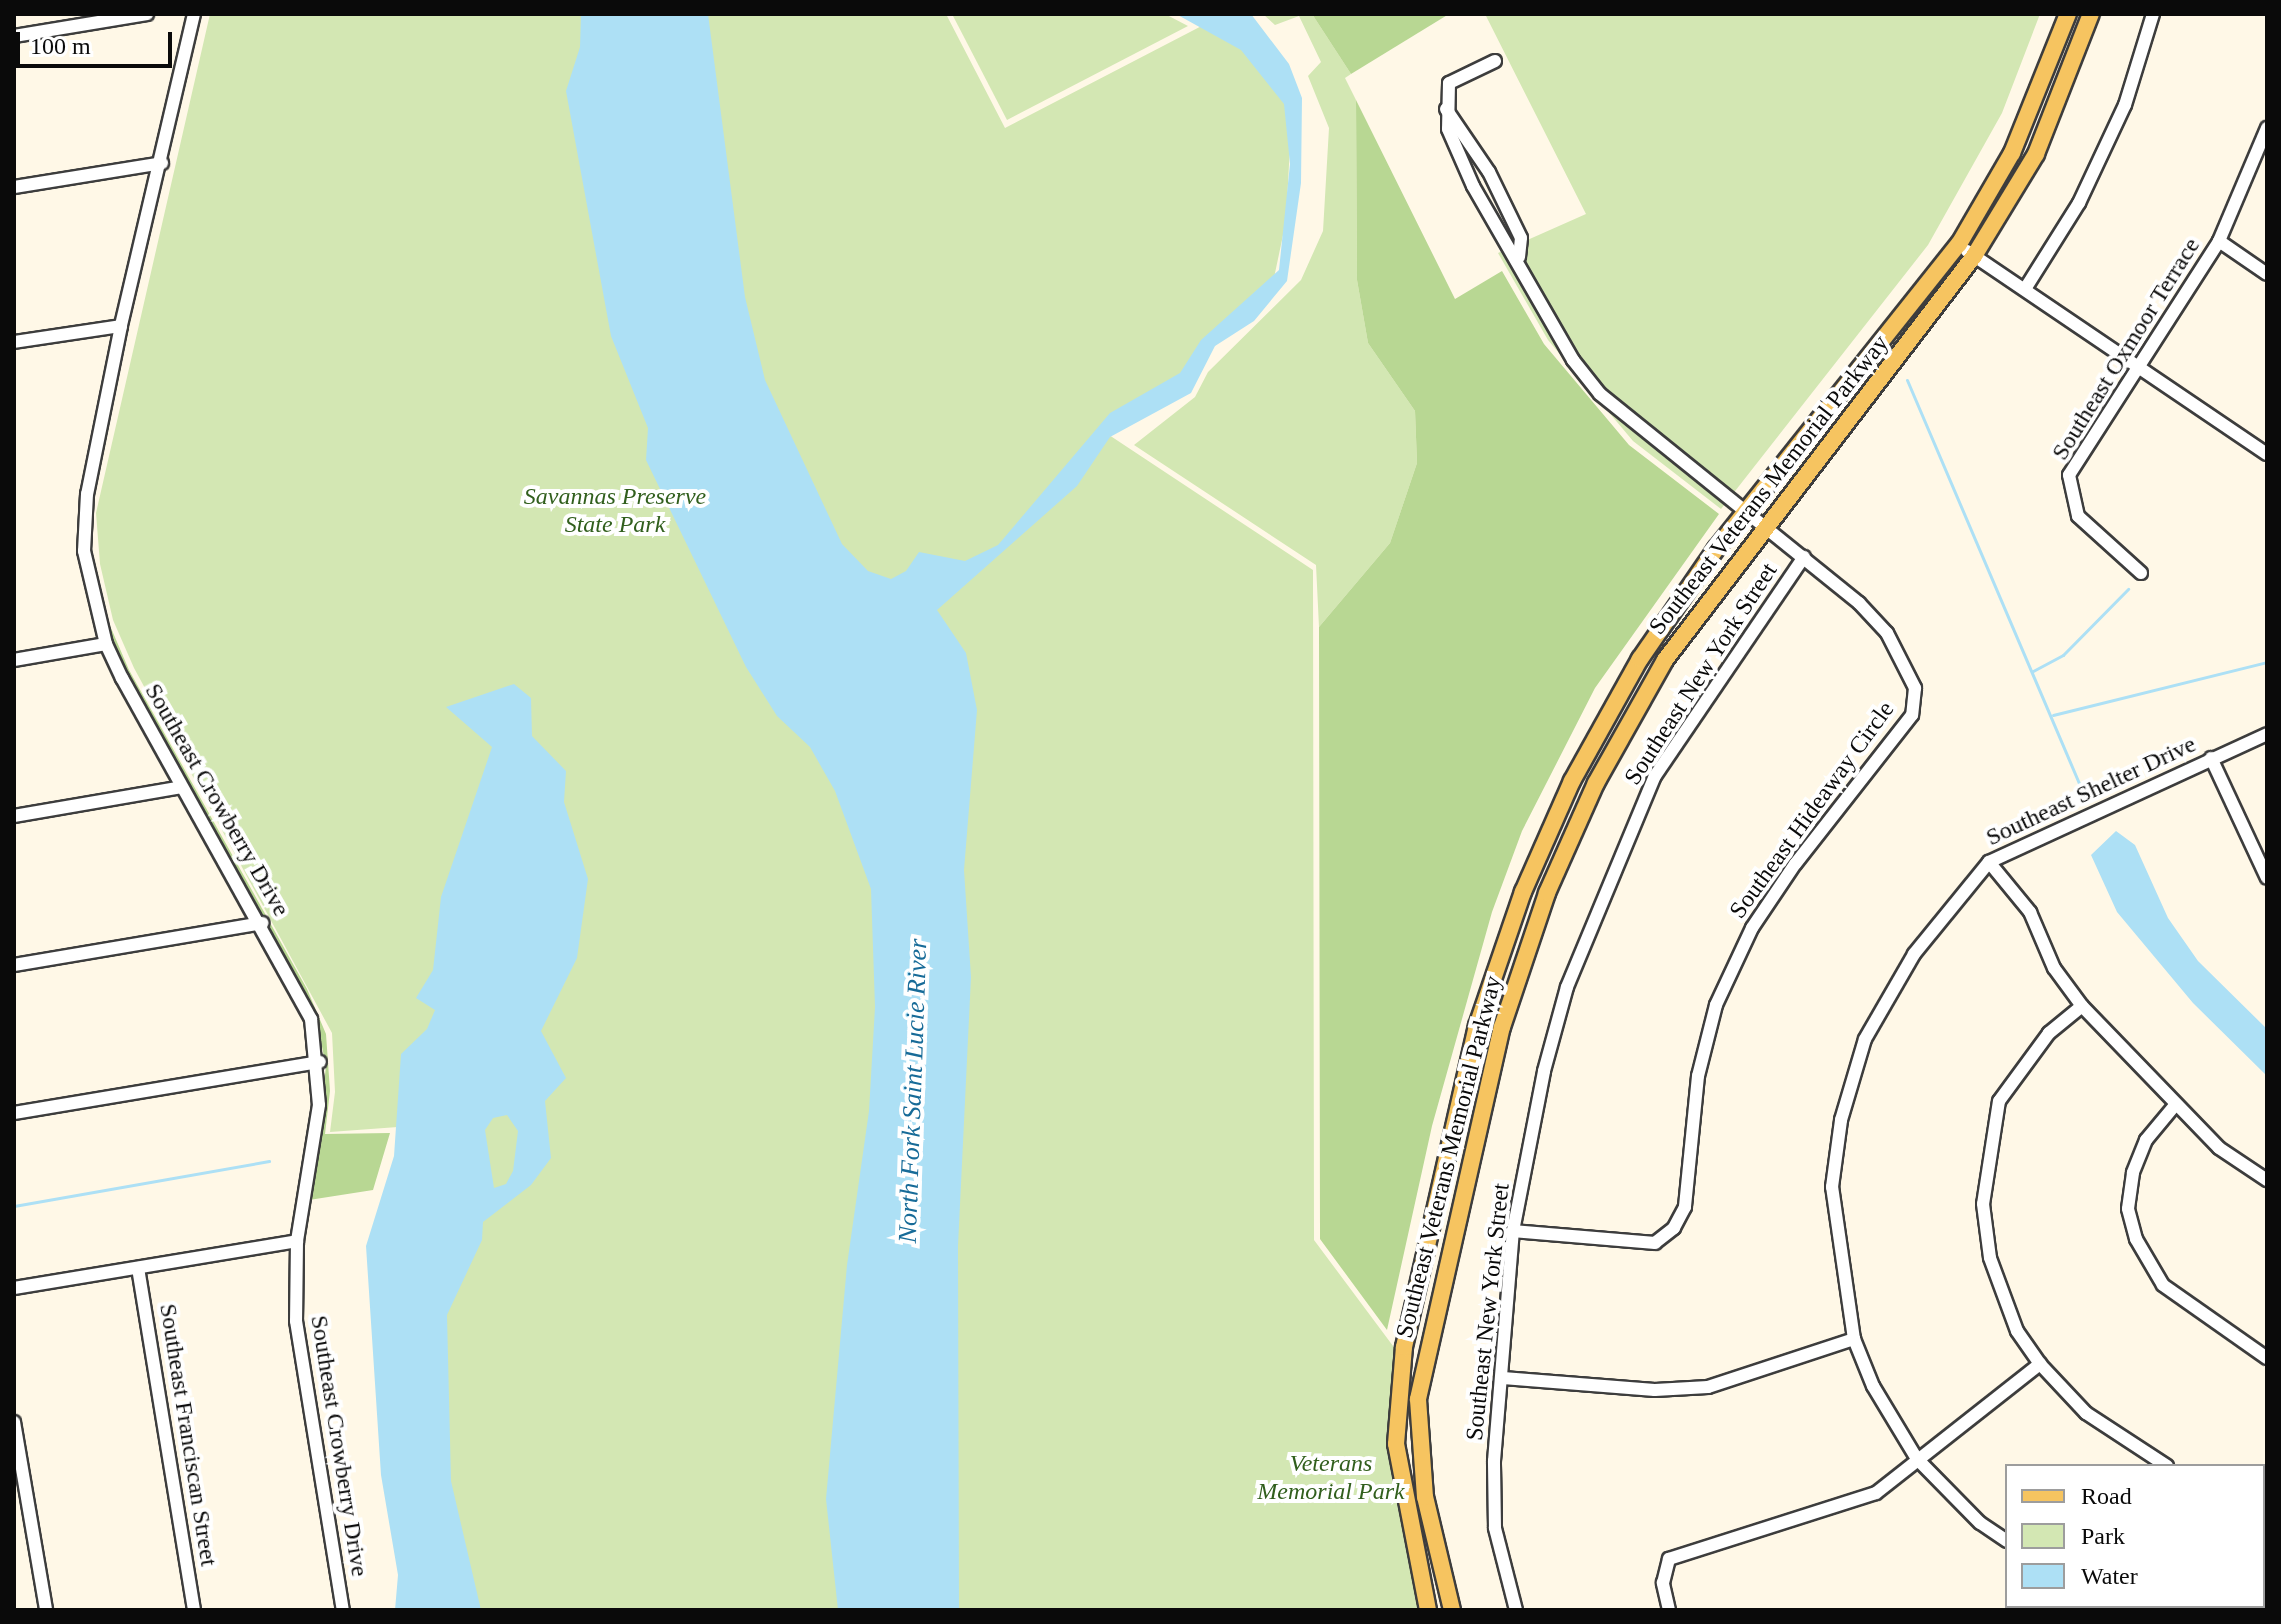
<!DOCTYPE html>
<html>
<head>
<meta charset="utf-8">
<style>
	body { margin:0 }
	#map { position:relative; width:2281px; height:1624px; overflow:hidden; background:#fff8e7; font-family:Georgia,serif }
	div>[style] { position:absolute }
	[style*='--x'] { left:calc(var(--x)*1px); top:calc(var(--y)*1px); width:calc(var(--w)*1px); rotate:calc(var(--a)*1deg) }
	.green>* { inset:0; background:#d3e7b3 }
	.forest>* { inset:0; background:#b8d793 }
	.water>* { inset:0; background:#ade0f5 }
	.stream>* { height:3px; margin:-1.5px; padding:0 1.5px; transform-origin:1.5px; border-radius:1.5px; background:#ade0f5 }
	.roads { filter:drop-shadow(2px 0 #3d3d3d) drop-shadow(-2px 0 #3d3d3d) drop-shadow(0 2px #3d3d3d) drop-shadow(0 -2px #3d3d3d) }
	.minor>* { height:12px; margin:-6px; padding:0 6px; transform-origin:6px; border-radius:6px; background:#fff }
	.major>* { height:16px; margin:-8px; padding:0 8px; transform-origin:8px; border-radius:8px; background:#f6c460 }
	span { translate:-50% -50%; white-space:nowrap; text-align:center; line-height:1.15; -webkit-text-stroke:8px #fff; paint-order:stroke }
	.street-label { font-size:24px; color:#0a0a0a }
	.park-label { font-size:24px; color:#315f1d; font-style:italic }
	.water-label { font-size:26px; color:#176b98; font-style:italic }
	.frame { position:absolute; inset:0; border:16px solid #0a0a0a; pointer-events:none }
	.legend { position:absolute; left:2005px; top:1464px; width:260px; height:144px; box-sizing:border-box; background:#fff; border:2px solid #9d9d9d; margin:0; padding:10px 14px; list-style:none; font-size:24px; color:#0a0a0a }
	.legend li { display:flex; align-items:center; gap:16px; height:40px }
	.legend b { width:40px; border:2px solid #9d9d9d }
	.scale { position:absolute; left:16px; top:32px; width:156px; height:36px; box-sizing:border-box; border:4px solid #0a0a0a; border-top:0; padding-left:10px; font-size:24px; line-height:28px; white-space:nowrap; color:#0a0a0a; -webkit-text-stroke:6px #fff; paint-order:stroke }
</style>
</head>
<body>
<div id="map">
	<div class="green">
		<i style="clip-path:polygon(210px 14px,946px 14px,1005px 128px,1217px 18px,1292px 108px,1286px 221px,1271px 292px,1178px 381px,1106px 433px,1313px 570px,1314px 1240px,1396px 1350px,1391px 1437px,1423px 1610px,439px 1610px,425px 1125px,330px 1132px,335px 1092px,332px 1033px,134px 668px,113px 620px,100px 564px,96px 513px)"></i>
		<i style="clip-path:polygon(952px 14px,1165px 14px,1188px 26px,1007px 120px)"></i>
		<i style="clip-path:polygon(1263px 14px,1312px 14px,1351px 74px,1345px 78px,1356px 100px,1357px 280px,1368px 343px,1415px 411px,1417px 463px,1390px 543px,1319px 627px,1316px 565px,1134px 445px,1195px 397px,1208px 372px,1301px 280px,1323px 231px,1329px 128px,1308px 76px,1321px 62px,1299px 16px,1275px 25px)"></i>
		<i style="clip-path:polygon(1485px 14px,2040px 14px,2002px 113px,1928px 245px,1721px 509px,1633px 441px,1548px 340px,1498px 253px,1586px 214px)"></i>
	</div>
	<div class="forest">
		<i style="clip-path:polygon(1312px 14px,1449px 14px,1351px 74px)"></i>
		<i style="clip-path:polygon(1356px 100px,1455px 299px,1502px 271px,1544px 344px,1629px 445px,1719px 514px,1595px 688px,1522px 831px,1492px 912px,1432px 1126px,1387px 1330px,1320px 1239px,1319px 627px,1390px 543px,1417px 463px,1415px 411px,1368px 343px,1357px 280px)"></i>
		<i style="clip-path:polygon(96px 570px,108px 621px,129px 670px,307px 989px,326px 1034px,330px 1091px,325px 1134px,390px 1133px,373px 1190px,309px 1200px,326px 1067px,316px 1016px,115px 650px,97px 591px)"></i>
	</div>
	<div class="water">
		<i style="clip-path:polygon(581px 14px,708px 14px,745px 297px,765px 380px,842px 544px,868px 571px,891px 579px,906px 571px,919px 552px,965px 561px,998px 545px,1110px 413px,1180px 373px,1201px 340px,1279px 270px,1290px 164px,1284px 104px,1241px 50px,1176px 14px,1251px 14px,1289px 64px,1302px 98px,1301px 183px,1287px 281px,1254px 321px,1215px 346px,1191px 393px,1110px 437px,1077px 486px,937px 610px,966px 653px,977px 710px,964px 870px,971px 977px,958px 1246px,959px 1610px,838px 1610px,826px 1499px,847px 1265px,869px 1111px,875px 1007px,871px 889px,835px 791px,810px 747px,777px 716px,746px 667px,646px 460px,648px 428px,611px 336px,566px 91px,580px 47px)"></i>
		<i style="clip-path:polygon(evenodd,514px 684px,531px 698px,532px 736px,566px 771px,564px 802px,588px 879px,577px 958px,541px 1031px,566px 1078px,545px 1101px,551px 1158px,531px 1185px,483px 1222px,482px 1240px,447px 1315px,451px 1481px,481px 1610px,395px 1610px,398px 1575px,381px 1475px,366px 1246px,394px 1156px,401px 1054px,427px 1029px,435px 1010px,416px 998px,433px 970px,441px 897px,492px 747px,446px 707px,514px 684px,507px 1115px,518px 1131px,513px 1171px,506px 1184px,494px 1188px,485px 1130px,493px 1118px,507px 1115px)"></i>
		<i style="clip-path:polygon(2116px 831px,2135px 845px,2168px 918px,2198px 961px,2267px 1029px,2267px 1076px,2193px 1003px,2117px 912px,2091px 855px)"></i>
	</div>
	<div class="stream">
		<i style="--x:1907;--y:380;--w:443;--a:66.9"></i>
		<i style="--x:2033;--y:671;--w:34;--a:-28"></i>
		<i style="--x:2063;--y:655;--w:93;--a:-45.4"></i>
		<i style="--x:2053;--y:715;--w:220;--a:-13.9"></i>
		<i style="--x:14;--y:1206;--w:259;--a:-10"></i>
	</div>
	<div class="roads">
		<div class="minor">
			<i style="--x:194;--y:14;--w:320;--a:103.2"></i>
			<i style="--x:121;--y:326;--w:171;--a:101.4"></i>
			<i style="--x:87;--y:494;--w:57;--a:93"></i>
			<i style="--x:84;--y:551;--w:96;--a:76.7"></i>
			<i style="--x:106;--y:644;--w:38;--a:65"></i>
			<i style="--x:122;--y:678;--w:390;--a:61"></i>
			<i style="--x:311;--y:1019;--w:86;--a:84.7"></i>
			<i style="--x:319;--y:1105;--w:138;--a:99.2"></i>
			<i style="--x:297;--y:1241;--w:80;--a:90.7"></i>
			<i style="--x:296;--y:1321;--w:293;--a:80.8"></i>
			<i style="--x:14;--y:36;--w:135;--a:-9.4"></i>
			<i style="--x:1495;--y:61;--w:51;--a:154.4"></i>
			<i style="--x:1449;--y:83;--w:46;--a:91.2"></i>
			<i style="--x:1448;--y:129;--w:62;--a:66.3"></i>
			<i style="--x:1473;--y:186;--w:201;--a:60.1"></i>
			<i style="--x:1573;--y:360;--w:43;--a:51.5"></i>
			<i style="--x:1600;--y:394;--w:333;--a:38.9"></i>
			<i style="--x:1859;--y:603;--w:41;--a:47"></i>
			<i style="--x:1887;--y:633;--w:62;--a:63"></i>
			<i style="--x:1915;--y:688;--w:27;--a:96"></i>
			<i style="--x:1912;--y:715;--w:189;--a:128.1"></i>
			<i style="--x:1795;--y:864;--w:77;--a:123.9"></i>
			<i style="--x:1752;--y:928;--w:85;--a:115.1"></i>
			<i style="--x:1716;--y:1005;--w:73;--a:104.2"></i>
			<i style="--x:1698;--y:1076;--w:132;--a:95.7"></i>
			<i style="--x:1685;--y:1207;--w:24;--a:118"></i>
			<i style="--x:1674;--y:1228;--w:24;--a:142"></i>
			<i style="--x:1655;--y:1243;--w:143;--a:-175.2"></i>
			<i style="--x:1446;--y:109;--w:76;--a:55.7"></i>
			<i style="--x:1489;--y:172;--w:73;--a:64.1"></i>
			<i style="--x:1521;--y:238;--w:19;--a:96"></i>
			<i style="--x:14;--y:187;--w:150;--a:-9.2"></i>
			<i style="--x:2219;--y:241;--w:58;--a:34.5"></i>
			<i style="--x:1967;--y:251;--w:362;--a:34.1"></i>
			<i style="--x:2025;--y:289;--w:102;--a:-57.9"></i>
			<i style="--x:2079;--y:203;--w:108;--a:-64.9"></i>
			<i style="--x:2125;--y:105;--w:95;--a:-72.9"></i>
			<i style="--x:14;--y:342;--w:108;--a:-8.5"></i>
			<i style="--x:2141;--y:573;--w:85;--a:-137.9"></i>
			<i style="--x:2078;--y:516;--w:42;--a:-102.4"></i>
			<i style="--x:2069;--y:475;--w:278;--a:-57.3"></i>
			<i style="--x:2219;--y:241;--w:123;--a:-67"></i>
			<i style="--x:14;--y:660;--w:93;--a:-9.9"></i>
			<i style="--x:2211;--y:758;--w:132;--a:65"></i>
			<i style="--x:14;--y:816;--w:170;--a:-9.8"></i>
			<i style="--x:1989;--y:862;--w:65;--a:50.6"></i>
			<i style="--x:2030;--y:912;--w:61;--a:66.8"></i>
			<i style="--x:2054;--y:968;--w:47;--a:53.6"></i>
			<i style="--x:2082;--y:1006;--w:197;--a:46"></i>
			<i style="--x:2219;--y:1148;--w:58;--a:33.7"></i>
			<i style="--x:14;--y:965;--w:252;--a:-9.6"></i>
			<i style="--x:2082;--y:1006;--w:43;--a:140.7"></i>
			<i style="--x:2049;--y:1033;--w:84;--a:126.3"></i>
			<i style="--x:1999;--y:1101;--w:104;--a:98.8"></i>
			<i style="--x:1983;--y:1204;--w:54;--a:82.6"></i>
			<i style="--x:1990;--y:1258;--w:78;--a:69.7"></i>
			<i style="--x:2017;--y:1331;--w:40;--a:55.1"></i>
			<i style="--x:2040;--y:1364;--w:67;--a:46.8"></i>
			<i style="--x:2086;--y:1413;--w:97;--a:33.2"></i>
			<i style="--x:2176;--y:1104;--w:47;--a:129.8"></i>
			<i style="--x:2146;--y:1140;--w:35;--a:112"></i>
			<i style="--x:2133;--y:1173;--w:36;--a:98"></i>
			<i style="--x:2128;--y:1209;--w:31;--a:75"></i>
			<i style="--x:2136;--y:1239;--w:53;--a:59.6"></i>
			<i style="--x:2163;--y:1285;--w:127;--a:35.1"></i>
			<i style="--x:14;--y:1113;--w:310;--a:-9.5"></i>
			<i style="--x:138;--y:1268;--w:347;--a:80.7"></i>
			<i style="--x:14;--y:1288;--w:287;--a:-9.4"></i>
			<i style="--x:1503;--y:1378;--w:152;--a:4.5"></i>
			<i style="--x:1655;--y:1390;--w:53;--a:-3.2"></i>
			<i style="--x:1708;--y:1387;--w:154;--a:-18.2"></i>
			<i style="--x:14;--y:1422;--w:191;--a:80.3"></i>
			<i style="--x:2263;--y:1530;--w:5;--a:37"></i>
			<i style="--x:2007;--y:1541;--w:32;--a:-146"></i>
			<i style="--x:1980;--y:1523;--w:90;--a:-134.5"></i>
			<i style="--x:1917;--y:1459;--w:85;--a:-121.1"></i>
			<i style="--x:1873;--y:1386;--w:51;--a:-112"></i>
			<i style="--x:1854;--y:1339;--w:154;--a:-98.2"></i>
			<i style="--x:1832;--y:1187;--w:68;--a:-82.3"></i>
			<i style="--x:1841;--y:1120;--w:84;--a:-73.5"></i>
			<i style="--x:1865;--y:1039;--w:98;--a:-60"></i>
			<i style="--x:1914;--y:954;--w:119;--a:-50.8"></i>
			<i style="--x:1989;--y:862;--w:306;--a:-24.7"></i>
			<i style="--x:2105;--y:1606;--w:6;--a:39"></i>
			<i style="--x:1516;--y:1610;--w:85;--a:-104.4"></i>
			<i style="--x:1495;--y:1528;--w:67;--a:-90.9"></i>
			<i style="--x:1494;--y:1461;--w:231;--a:-85.3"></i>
			<i style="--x:1513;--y:1231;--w:163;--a:-79"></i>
			<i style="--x:1544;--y:1071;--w:87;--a:-74.7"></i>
			<i style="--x:1567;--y:987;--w:229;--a:-67.4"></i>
			<i style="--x:1655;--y:776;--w:265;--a:-55.8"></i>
			<i style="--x:1669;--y:1610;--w:28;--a:-103"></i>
			<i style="--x:1663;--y:1583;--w:25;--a:-76"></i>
			<i style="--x:1669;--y:1559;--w:217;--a:-17.7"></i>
			<i style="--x:1876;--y:1493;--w:209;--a:-38.2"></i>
		</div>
		<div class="major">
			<i style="--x:1428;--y:1610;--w:169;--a:-100.9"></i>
			<i style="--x:1396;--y:1444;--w:97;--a:-85.3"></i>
			<i style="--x:1404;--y:1347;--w:329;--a:-77.2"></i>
			<i style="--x:1477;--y:1026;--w:142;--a:-71.1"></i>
			<i style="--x:1523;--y:892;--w:121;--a:-66.2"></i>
			<i style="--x:1572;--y:781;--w:140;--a:-60.9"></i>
			<i style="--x:1640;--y:659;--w:134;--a:-55.4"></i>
			<i style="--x:1716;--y:549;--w:390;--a:-51.5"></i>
			<i style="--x:1959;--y:244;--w:105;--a:-59.8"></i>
			<i style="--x:2012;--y:153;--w:150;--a:-68.1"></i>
			<i style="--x:1452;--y:1610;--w:116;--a:-103.4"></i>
			<i style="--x:1425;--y:1497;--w:98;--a:-94.1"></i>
			<i style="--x:1418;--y:1399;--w:381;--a:-77.3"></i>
			<i style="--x:1502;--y:1027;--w:141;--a:-71.4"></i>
			<i style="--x:1547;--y:893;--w:120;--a:-66"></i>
			<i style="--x:1596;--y:783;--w:141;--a:-60.7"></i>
			<i style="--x:1665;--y:660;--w:509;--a:-52.59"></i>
			<i style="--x:1974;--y:256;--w:119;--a:-58.7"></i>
			<i style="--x:2036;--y:154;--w:150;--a:-68.6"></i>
		</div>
	</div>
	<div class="street-label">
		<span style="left:2126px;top:349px;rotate:-58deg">Southeast Oxmoor Terrace</span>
		<span style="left:1769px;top:485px;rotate:-52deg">Southeast Veterans Memorial Parkway</span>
		<span style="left:1701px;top:674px;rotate:-57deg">Southeast New York Street</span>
		<span style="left:2091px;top:791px;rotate:-25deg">Southeast Shelter Drive</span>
		<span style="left:217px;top:800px;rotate:60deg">Southeast Crowberry Drive</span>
		<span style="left:1812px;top:810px;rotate:-54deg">Southeast Hideaway Circle</span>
		<span style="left:1449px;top:1157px;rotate:-76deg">Southeast Veterans Memorial Parkway</span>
		<span style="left:1488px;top:1312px;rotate:-84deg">Southeast New York Street</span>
		<span style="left:188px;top:1435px;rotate:81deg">Southeast Franciscan Street</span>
		<span style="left:339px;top:1446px;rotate:81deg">Southeast Crowberry Drive</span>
	</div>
	<div class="park-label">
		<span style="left:615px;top:511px">Savannas Preserve<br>State Park</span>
		<span style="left:1331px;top:1478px">Veterans<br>Memorial Park</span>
	</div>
	<div class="water-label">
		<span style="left:913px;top:1091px;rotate:-88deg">North Fork Saint Lucie River</span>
	</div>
	<div class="frame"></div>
	<ul class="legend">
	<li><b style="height:10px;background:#f6c460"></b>Road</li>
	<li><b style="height:22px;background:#d3e7b3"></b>Park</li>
	<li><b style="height:22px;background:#ade0f5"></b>Water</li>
	</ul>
	<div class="scale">100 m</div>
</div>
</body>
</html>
